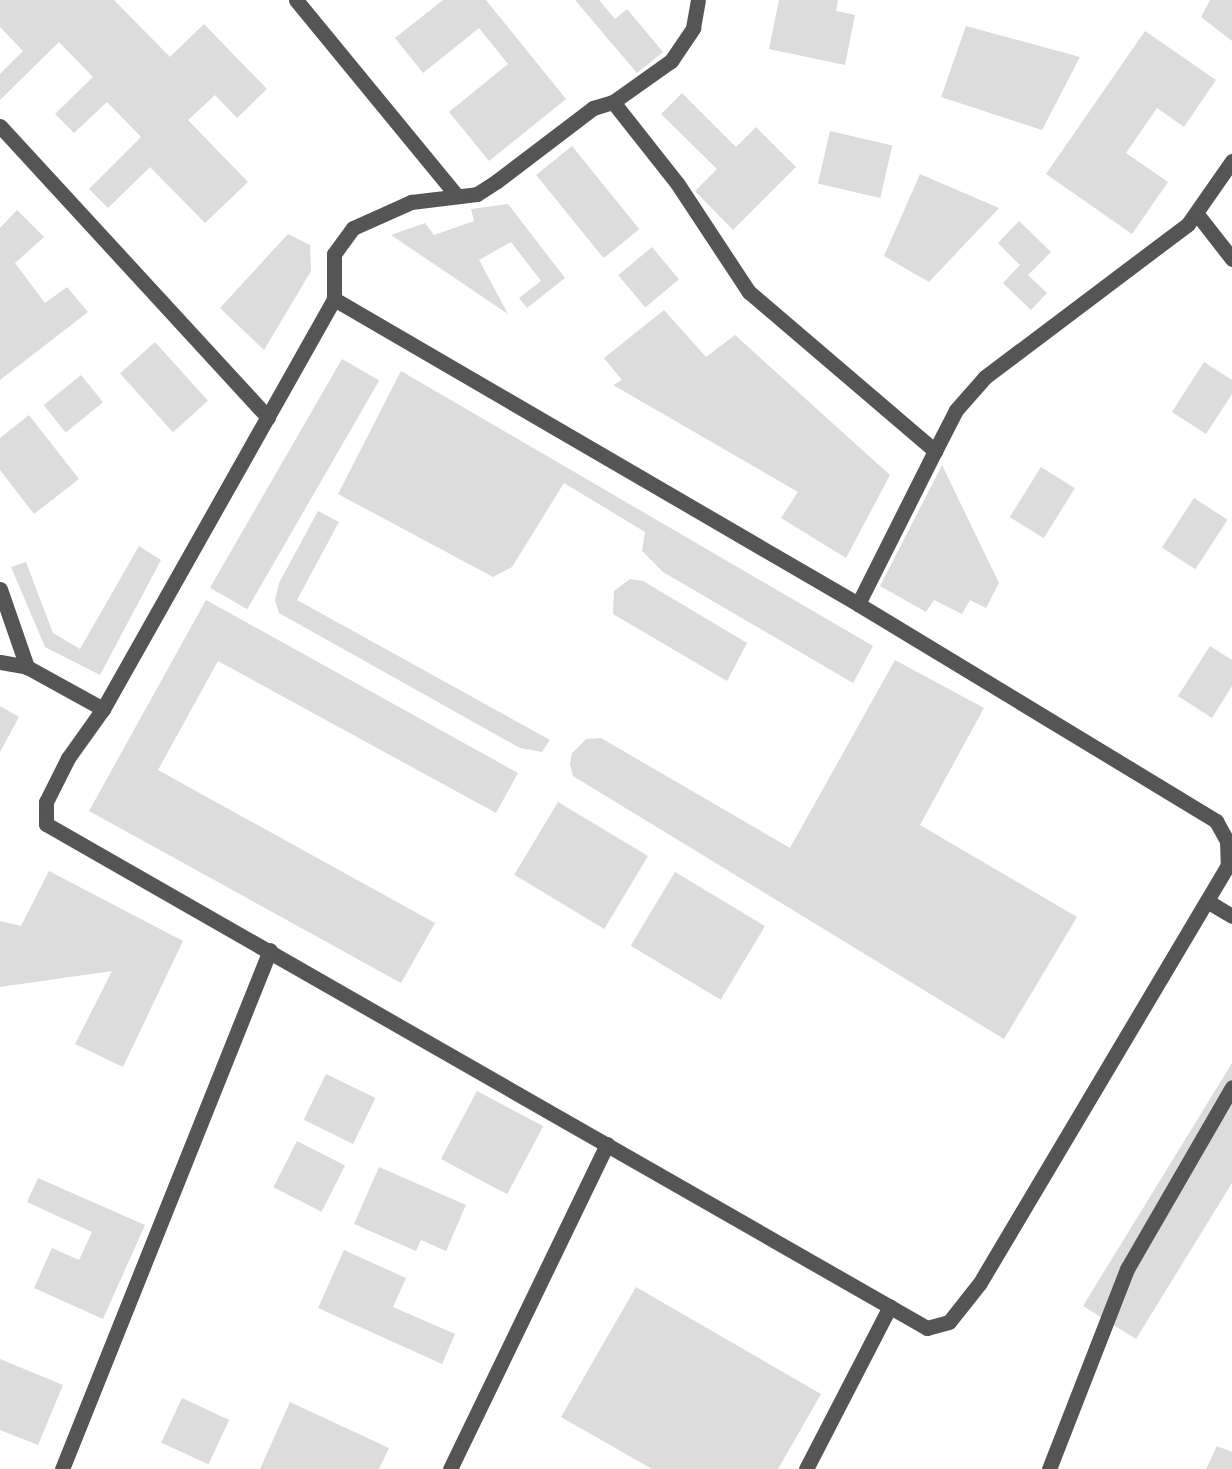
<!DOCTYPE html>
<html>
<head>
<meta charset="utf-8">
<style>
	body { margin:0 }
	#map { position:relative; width:1232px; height:1469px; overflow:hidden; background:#fff; font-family:"Alegreya Sans",sans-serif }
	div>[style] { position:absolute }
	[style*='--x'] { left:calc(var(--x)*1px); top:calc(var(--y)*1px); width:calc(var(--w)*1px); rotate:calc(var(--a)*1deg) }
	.green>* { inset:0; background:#dcdcdc; transform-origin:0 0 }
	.minor>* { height:15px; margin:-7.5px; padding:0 7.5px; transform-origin:7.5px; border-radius:7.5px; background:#555 }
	span { translate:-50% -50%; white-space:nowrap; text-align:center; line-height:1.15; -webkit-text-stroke:4.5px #fff; paint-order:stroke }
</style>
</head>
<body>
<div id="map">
	<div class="green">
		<i style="clip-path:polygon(0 0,114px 0,170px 57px,204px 24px,267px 89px,237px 118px,215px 95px,188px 120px,248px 182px,205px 223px,150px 167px,108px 208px,89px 189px,141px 137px,107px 102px,74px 133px,55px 114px,93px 77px,59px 42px,0 100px,0 74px,23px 51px,0 27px)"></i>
		<i style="clip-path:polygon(443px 0,486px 0,566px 99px,489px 161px,449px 112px,508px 64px,479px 28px,423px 73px,395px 38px)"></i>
		<i style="clip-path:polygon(575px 0,599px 0,615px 19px,627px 9px,663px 52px,637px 73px)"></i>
		<i style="clip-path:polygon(779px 0,838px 0,836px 11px,855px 15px,845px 65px,769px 49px)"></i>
		<i style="clip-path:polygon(1210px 0,1232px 0,1232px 41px,1201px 17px)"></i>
		<i style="clip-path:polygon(966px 26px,1080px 57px,1042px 130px,941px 97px)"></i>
		<i style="clip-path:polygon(1145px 31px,1216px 80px,1184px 127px,1157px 108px,1126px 153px,1168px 182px,1132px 234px,1046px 174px)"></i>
		<i style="clip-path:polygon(682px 93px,736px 147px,756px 127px,796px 167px,733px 230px,695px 191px,717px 169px,661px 114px)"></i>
		<i style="left:830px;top:131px;width:64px;height:54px;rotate:13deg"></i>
		<i style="left:572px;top:146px;width:107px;height:46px;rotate:51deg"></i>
		<i style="clip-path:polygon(920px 174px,999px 208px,929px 282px,884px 256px)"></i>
		<i style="clip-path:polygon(508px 204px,565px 278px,527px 308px,519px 298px,541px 281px,511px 242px,479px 260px,508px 314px,391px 235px,425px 223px,434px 235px,474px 221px,471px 209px)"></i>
		<i style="clip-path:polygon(17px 210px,44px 237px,15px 263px,45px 303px,67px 287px,88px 312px,0 380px,0 228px)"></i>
		<i style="clip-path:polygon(1019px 221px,1051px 252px,1028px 275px,1047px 293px,1031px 310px,1003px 283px,1020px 265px,998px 243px)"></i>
		<i style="clip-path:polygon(288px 234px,310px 245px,311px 271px,264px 350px,220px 308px)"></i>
		<i style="left:652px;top:247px;width:42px;height:44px;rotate:50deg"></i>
		<i style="clip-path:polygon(664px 310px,706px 357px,735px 335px,890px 475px,846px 558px,781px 518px,798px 492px,613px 385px,622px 380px,604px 358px)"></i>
		<i style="left:155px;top:342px;width:79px;height:47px;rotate:48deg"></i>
		<i style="left:342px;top:359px;width:43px;height:264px;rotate:30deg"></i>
		<i style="clip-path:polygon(1204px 362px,1232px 380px,1232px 394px,1206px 434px,1172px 412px)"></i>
		<i style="clip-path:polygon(401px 371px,873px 646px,853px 683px,663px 572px,642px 551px,645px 532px,564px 483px,512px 567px,493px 577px,338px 494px)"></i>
		<i style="left:81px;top:375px;width:35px;height:48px;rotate:51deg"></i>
		<i style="clip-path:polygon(29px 415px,79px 479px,34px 514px,0 470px,0 438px)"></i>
		<i style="clip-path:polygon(942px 465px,999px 583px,986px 608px,970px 600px,962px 614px,934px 600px,926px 612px,880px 586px)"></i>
		<i style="left:1041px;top:467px;width:40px;height:59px;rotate:32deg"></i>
		<i style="left:1194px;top:498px;width:40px;height:59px;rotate:33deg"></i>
		<i style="clip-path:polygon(318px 511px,339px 522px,297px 600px,550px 740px,542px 752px,520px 748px,279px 613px,275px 600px,279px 583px)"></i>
		<i style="clip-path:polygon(139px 546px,161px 560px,100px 675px,45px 647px,11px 567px,26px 562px,53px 633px,80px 649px)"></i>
		<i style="clip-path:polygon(630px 579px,643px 581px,747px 643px,727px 681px,613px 614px,614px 591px)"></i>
		<i style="clip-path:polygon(206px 600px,518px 773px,496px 813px,218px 661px,158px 770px,435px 923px,401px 983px,89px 811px)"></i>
		<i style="clip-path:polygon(1210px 646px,1232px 660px,1232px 686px,1212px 718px,1178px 696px)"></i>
		<i style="clip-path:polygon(895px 660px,984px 708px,920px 825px,1077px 917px,1004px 1039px,573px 776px,570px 765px,572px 753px,586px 739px,601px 738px,790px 848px)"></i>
		<i style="clip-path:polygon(0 706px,19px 717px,0 752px)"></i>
		<i style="left:558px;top:802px;width:105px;height:85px;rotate:31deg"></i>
		<i style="clip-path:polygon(49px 871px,183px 941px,123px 1067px,75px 1044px,112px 971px,0 987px,0 921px,21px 926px)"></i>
		<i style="left:675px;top:872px;width:105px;height:86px;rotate:31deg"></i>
		<i style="clip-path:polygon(1232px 1063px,1232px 1183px,1136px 1339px,1083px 1306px)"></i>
		<i style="left:326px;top:1074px;width:55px;height:51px;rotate:26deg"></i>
		<i style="left:477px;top:1091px;width:75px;height:77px;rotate:28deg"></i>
		<i style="left:297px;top:1141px;width:54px;height:52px;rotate:27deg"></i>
		<i style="clip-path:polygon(379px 1167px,466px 1205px,446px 1251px,421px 1240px,416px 1251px,354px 1224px)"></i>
		<i style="clip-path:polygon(38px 1178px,145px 1225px,103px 1319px,34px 1288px,52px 1248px,79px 1260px,92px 1232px,27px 1202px)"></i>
		<i style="clip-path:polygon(344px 1250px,406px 1278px,393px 1307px,455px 1334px,442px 1364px,318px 1308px)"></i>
		<i style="clip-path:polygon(636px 1287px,821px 1394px,778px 1469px,652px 1469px,561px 1417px)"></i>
		<i style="clip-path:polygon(0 1359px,63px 1385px,38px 1445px,0 1430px)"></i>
		<i style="left:182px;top:1398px;width:52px;height:49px;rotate:25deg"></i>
		<i style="clip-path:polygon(290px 1402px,389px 1448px,379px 1469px,260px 1469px)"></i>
		<i style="clip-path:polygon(1217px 1446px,1232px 1452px,1232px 1469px,1206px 1469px)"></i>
	</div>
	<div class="minor">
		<i style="--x:296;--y:0;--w:254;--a:50.6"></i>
		<i style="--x:613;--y:102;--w:103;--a:51.7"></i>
		<i style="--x:677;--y:183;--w:131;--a:56.6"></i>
		<i style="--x:749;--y:292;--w:245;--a:40.5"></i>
		<i style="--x:935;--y:451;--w:46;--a:-62.9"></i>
		<i style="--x:956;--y:410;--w:44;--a:-48.7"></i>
		<i style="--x:985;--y:377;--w:254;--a:-37"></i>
		<i style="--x:1188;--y:224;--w:77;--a:-55.1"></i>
		<i style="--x:0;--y:126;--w:396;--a:47.4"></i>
		<i style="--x:1197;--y:214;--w:57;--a:52.1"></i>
		<i style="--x:334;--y:299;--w:606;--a:30.2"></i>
		<i style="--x:858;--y:604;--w:419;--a:31.2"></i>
		<i style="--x:1216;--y:821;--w:23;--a:61"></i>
		<i style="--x:1227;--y:841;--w:24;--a:88"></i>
		<i style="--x:1228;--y:865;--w:487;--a:120.7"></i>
		<i style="--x:979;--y:1284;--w:48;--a:128.3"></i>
		<i style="--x:949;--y:1322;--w:23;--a:165"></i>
		<i style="--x:927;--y:1328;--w:1015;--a:-150.23"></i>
		<i style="--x:46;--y:824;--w:22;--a:-90"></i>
		<i style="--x:46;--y:802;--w:49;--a:-63.4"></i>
		<i style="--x:68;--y:758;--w:60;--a:-54.5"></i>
		<i style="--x:103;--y:709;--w:471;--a:-60.6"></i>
		<i style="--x:334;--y:299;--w:45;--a:-90"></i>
		<i style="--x:334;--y:254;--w:32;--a:-54"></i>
		<i style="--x:353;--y:228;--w:64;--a:-24.1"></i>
		<i style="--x:411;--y:202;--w:66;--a:-6.9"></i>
		<i style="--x:477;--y:194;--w:24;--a:-33"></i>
		<i style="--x:497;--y:181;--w:121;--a:-37.2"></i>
		<i style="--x:593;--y:108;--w:21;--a:-17"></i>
		<i style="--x:613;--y:102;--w:71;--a:-35.3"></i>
		<i style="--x:671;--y:61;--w:40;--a:-56"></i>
		<i style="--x:693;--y:28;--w:28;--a:-80"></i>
		<i style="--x:0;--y:589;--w:83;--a:70.9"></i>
		<i style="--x:858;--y:604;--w:171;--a:-63.3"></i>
		<i style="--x:0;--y:662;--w:27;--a:10"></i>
		<i style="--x:27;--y:667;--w:87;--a:28.9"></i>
		<i style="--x:1207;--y:901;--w:29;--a:31"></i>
		<i style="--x:62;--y:1469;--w:559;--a:-68.16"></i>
		<i style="--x:450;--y:1469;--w:361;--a:-64.2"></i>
		<i style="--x:806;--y:1469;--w:183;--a:-62.7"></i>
		<i style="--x:1049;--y:1469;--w:215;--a:-68.7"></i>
		<i style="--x:1127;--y:1269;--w:210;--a:-60"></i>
	</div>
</div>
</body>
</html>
